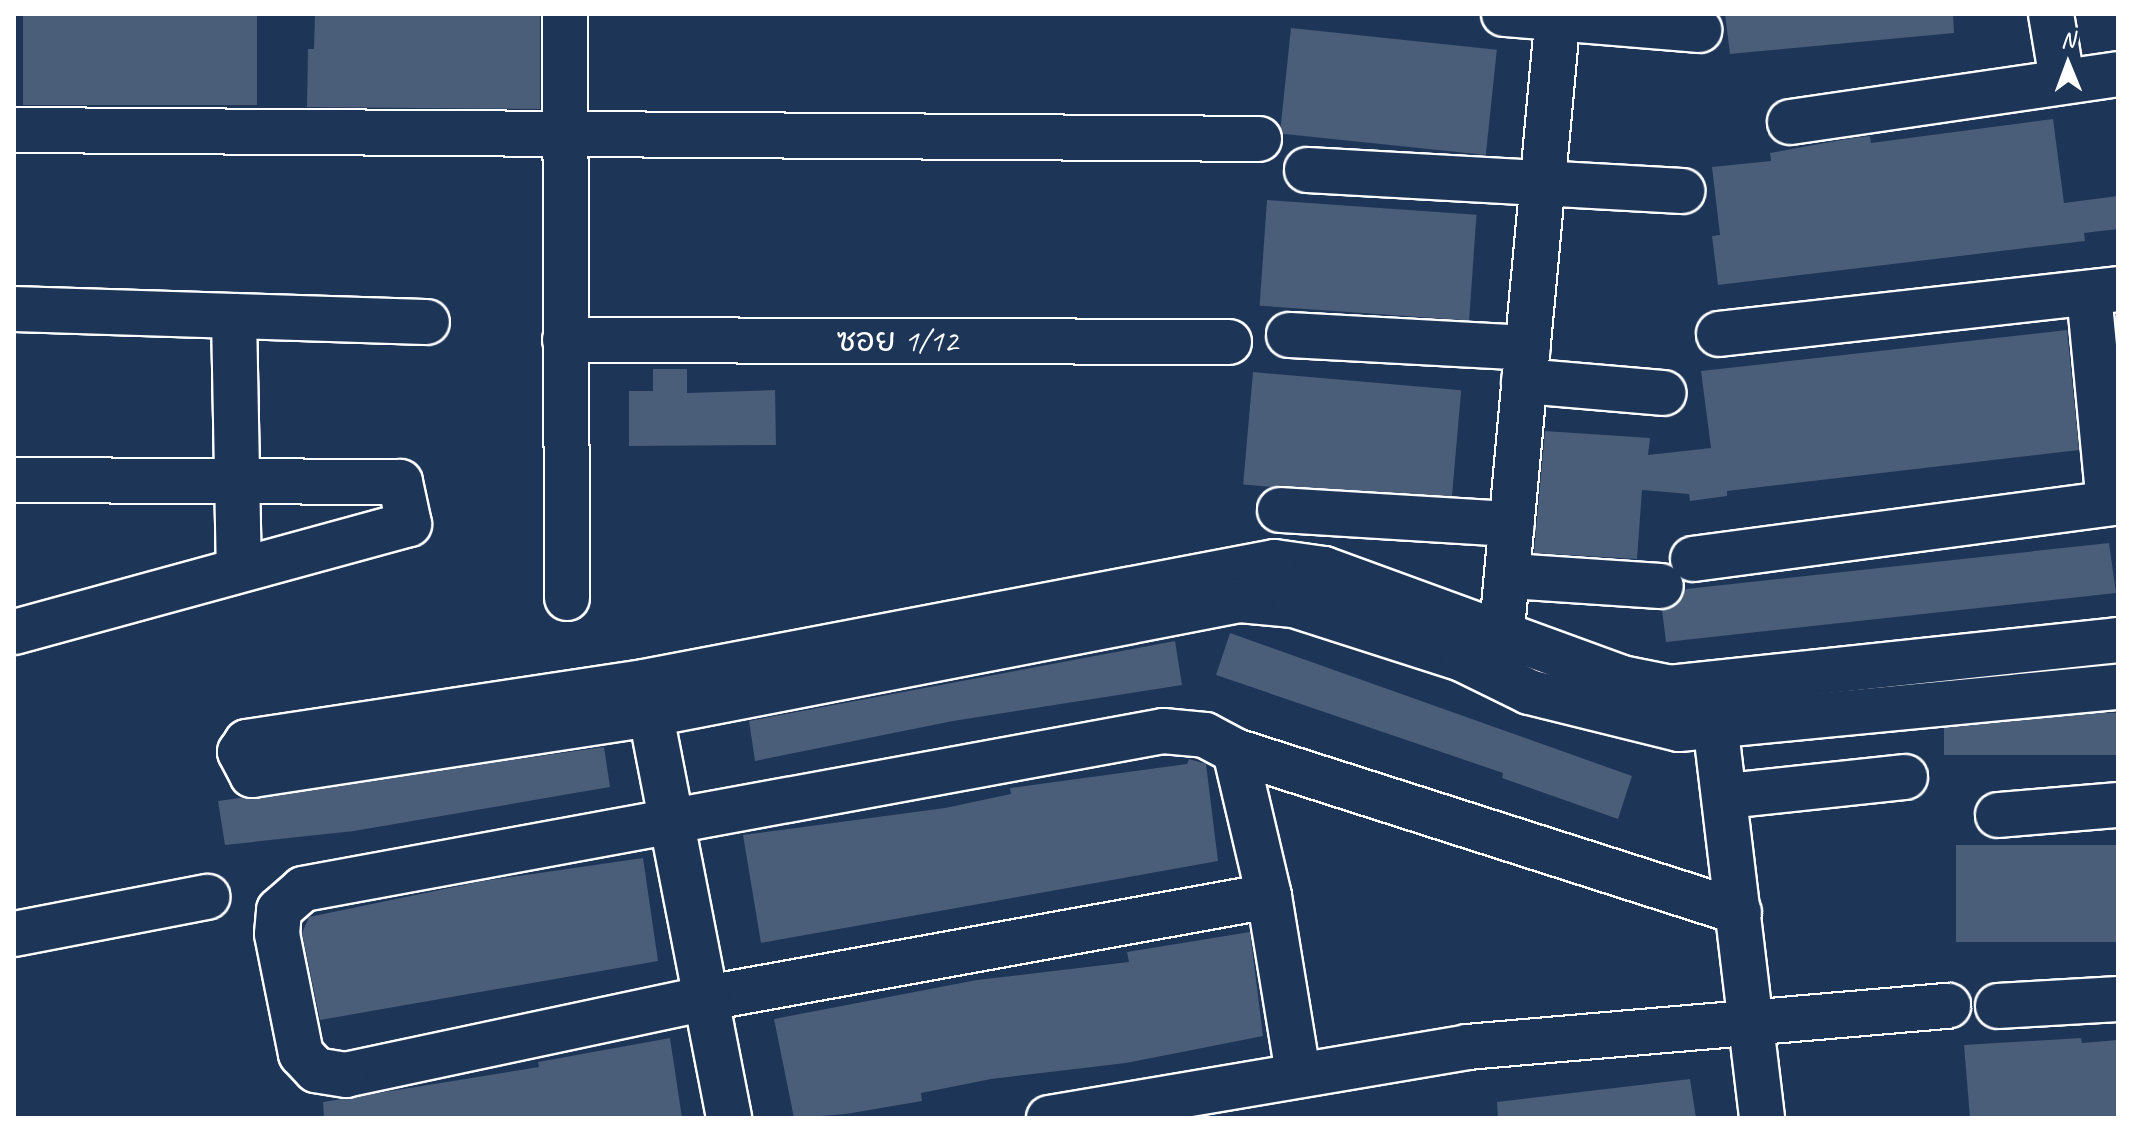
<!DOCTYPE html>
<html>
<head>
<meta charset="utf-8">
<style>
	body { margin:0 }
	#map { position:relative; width:2132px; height:1132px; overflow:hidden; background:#1d3557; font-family:Caveat,"Playpen Sans Thai",sans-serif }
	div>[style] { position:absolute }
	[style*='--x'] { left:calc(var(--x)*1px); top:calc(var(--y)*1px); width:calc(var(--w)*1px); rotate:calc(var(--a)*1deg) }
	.building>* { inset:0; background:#4a5d79; transform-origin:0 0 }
	.roads { filter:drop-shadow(2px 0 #fff) drop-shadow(-2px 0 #fff) drop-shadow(0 2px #fff) drop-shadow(0 -2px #fff) }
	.minor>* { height:44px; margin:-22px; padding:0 22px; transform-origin:22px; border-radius:22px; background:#1d3557 }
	span { translate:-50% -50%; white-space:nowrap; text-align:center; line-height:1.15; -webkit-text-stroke:7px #1d3557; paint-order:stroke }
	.street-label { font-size:32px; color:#fff }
	.frame { position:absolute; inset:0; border:16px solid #fff; pointer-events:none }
	.north { position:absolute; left:2028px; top:24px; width:80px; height:80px; -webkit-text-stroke:6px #1d3557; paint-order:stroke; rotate:359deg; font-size:22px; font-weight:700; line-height:32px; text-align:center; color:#fff }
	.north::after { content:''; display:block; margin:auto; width:28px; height:36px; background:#fff; clip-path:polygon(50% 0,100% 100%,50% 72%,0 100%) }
</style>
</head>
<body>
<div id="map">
	<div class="building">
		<i style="left:23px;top:14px;width:234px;height:91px"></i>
		<i style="clip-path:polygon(315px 14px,540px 14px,540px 109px,307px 107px,308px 49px,314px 49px)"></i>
		<i style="clip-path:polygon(1725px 14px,1953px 14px,1954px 33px,1730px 54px)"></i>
		<i style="left:1291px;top:28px;width:207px;height:106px;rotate:6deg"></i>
		<i style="clip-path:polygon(2053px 119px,2064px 203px,2118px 196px,2118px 229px,2084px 233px,2085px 241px,1718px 285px,1712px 236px,1720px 235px,1712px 167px,1771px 161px,1770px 153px,1852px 138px,1870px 136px,1871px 143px)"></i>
		<i style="left:1267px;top:200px;width:210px;height:106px;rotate:4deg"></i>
		<i style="clip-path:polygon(2067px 330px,2079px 450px,1727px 491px,1727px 496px,1690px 501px,1689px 494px,1642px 490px,1637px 559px,1534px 553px,1545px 431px,1650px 438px,1648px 455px,1711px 448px,1701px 371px)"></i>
		<i style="clip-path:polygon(653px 369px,687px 369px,687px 393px,775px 390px,776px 445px,629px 446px,629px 391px,653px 391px)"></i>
		<i style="left:1253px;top:372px;width:209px;height:113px;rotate:5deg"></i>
		<i style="clip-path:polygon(2109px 543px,2116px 593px,1666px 642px,1662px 610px,1681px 600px,1686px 589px)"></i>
		<i style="clip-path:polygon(1230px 633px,1632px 776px,1618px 819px,1502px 778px,1503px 773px,1216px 675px)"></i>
		<i style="clip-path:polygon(1175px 641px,1182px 685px,953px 721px,755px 761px,749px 721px)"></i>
		<i style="left:2118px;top:713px;width:42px;height:174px;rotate:90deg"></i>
		<i style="clip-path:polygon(604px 747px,610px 787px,354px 831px,225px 845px,218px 801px)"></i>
		<i style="clip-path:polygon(1189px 759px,1206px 764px,1218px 861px,761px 943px,743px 835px,945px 808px,1011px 794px,1010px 788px,1187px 764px)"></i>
		<i style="left:2118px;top:845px;width:97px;height:162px;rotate:90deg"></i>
		<i style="clip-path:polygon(643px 858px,658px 961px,320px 1020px,302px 933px,309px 917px,483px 881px)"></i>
		<i style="clip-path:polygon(1250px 932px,1263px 1036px,1126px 1063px,991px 1079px,921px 1093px,922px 1101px,846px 1114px,794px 1118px,774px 1019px,977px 980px,1129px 962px,1127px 952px)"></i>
		<i style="clip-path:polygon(670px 1038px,682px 1118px,324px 1118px,323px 1102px,539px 1067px,538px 1062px)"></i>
		<i style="clip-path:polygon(2081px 1038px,2082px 1043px,2118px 1040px,2118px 1118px,1970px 1118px,1964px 1045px)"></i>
		<i style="clip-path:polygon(1690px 1079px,1696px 1118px,1498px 1118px,1497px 1102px)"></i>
	</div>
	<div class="roads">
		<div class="minor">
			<i style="--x:565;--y:14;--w:584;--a:89.8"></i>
			<i style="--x:1504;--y:14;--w:196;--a:4.7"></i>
			<i style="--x:2051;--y:14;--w:67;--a:80.5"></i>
			<i style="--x:1790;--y:122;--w:331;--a:-8.3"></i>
			<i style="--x:14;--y:130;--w:1245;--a:0.41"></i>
			<i style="--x:1307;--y:170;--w:376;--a:3.2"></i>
			<i style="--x:2089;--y:293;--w:211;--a:84.6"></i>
			<i style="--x:14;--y:309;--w:413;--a:1.8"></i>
			<i style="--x:234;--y:316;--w:253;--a:88.9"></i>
			<i style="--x:1719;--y:334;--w:402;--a:-6.4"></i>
			<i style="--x:1289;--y:335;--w:239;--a:3.1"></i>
			<i style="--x:565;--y:340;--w:664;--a:0.17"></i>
			<i style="--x:1524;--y:381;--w:140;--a:4.9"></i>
			<i style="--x:14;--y:480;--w:386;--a:0.3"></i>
			<i style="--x:400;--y:482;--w:43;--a:77.9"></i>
			<i style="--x:409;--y:524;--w:409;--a:164.7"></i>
			<i style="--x:1280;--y:510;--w:232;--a:3.5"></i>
			<i style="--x:1693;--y:559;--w:429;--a:-7.6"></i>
			<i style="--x:1510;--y:576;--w:151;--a:3.8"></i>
			<i style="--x:2118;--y:640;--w:449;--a:173.9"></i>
			<i style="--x:1672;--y:688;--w:51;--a:-168.7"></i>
			<i style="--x:1622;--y:678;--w:317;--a:-159.9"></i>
			<i style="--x:1324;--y:569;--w:50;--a:-172"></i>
			<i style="--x:1274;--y:562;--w:641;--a:169.22"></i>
			<i style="--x:644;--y:682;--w:402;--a:171.4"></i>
			<i style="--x:247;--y:742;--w:12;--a:125"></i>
			<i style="--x:240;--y:752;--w:26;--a:62"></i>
			<i style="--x:252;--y:775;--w:405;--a:-8.7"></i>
			<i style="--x:652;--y:714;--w:599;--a:-10.97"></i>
			<i style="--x:1240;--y:600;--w:54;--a:5.3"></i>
			<i style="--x:1294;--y:605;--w:176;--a:17.8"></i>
			<i style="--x:1462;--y:659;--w:75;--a:26.2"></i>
			<i style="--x:1529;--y:692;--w:154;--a:13.9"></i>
			<i style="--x:1679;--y:729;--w:441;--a:-5.5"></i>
			<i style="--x:1499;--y:661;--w:650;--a:-84.79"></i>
			<i style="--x:645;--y:685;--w:441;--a:79"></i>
			<i style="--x:1712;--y:698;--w:423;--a:83.2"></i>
			<i style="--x:1235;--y:751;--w:149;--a:76.8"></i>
			<i style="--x:1269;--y:896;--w:180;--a:80.7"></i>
			<i style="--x:1727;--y:796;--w:179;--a:-6.1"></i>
			<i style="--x:1998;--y:815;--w:120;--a:-4.8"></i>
			<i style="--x:1269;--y:896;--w:571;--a:169.71"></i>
			<i style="--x:707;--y:998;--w:369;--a:168"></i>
			<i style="--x:346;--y:1075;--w:30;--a:-171"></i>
			<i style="--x:316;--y:1070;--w:22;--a:-133"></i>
			<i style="--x:301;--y:1054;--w:122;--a:-101.3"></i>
			<i style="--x:277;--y:934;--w:24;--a:-85"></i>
			<i style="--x:279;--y:910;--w:32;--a:-41"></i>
			<i style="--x:303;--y:889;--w:874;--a:-10.41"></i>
			<i style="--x:1163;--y:731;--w:42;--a:5.4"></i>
			<i style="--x:1205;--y:735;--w:34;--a:28"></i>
			<i style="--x:1235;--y:751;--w:529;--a:17.72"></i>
			<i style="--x:14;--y:934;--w:197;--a:-10.9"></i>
			<i style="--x:1998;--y:1006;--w:120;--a:-3.3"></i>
			<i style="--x:1049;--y:1118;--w:424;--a:-9.6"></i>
			<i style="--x:1467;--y:1047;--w:483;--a:-4.9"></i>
		</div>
	</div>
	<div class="street-label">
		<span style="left:897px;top:341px">ซอย 1/12</span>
	</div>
	<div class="frame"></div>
	<div class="north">N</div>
</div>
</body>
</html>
